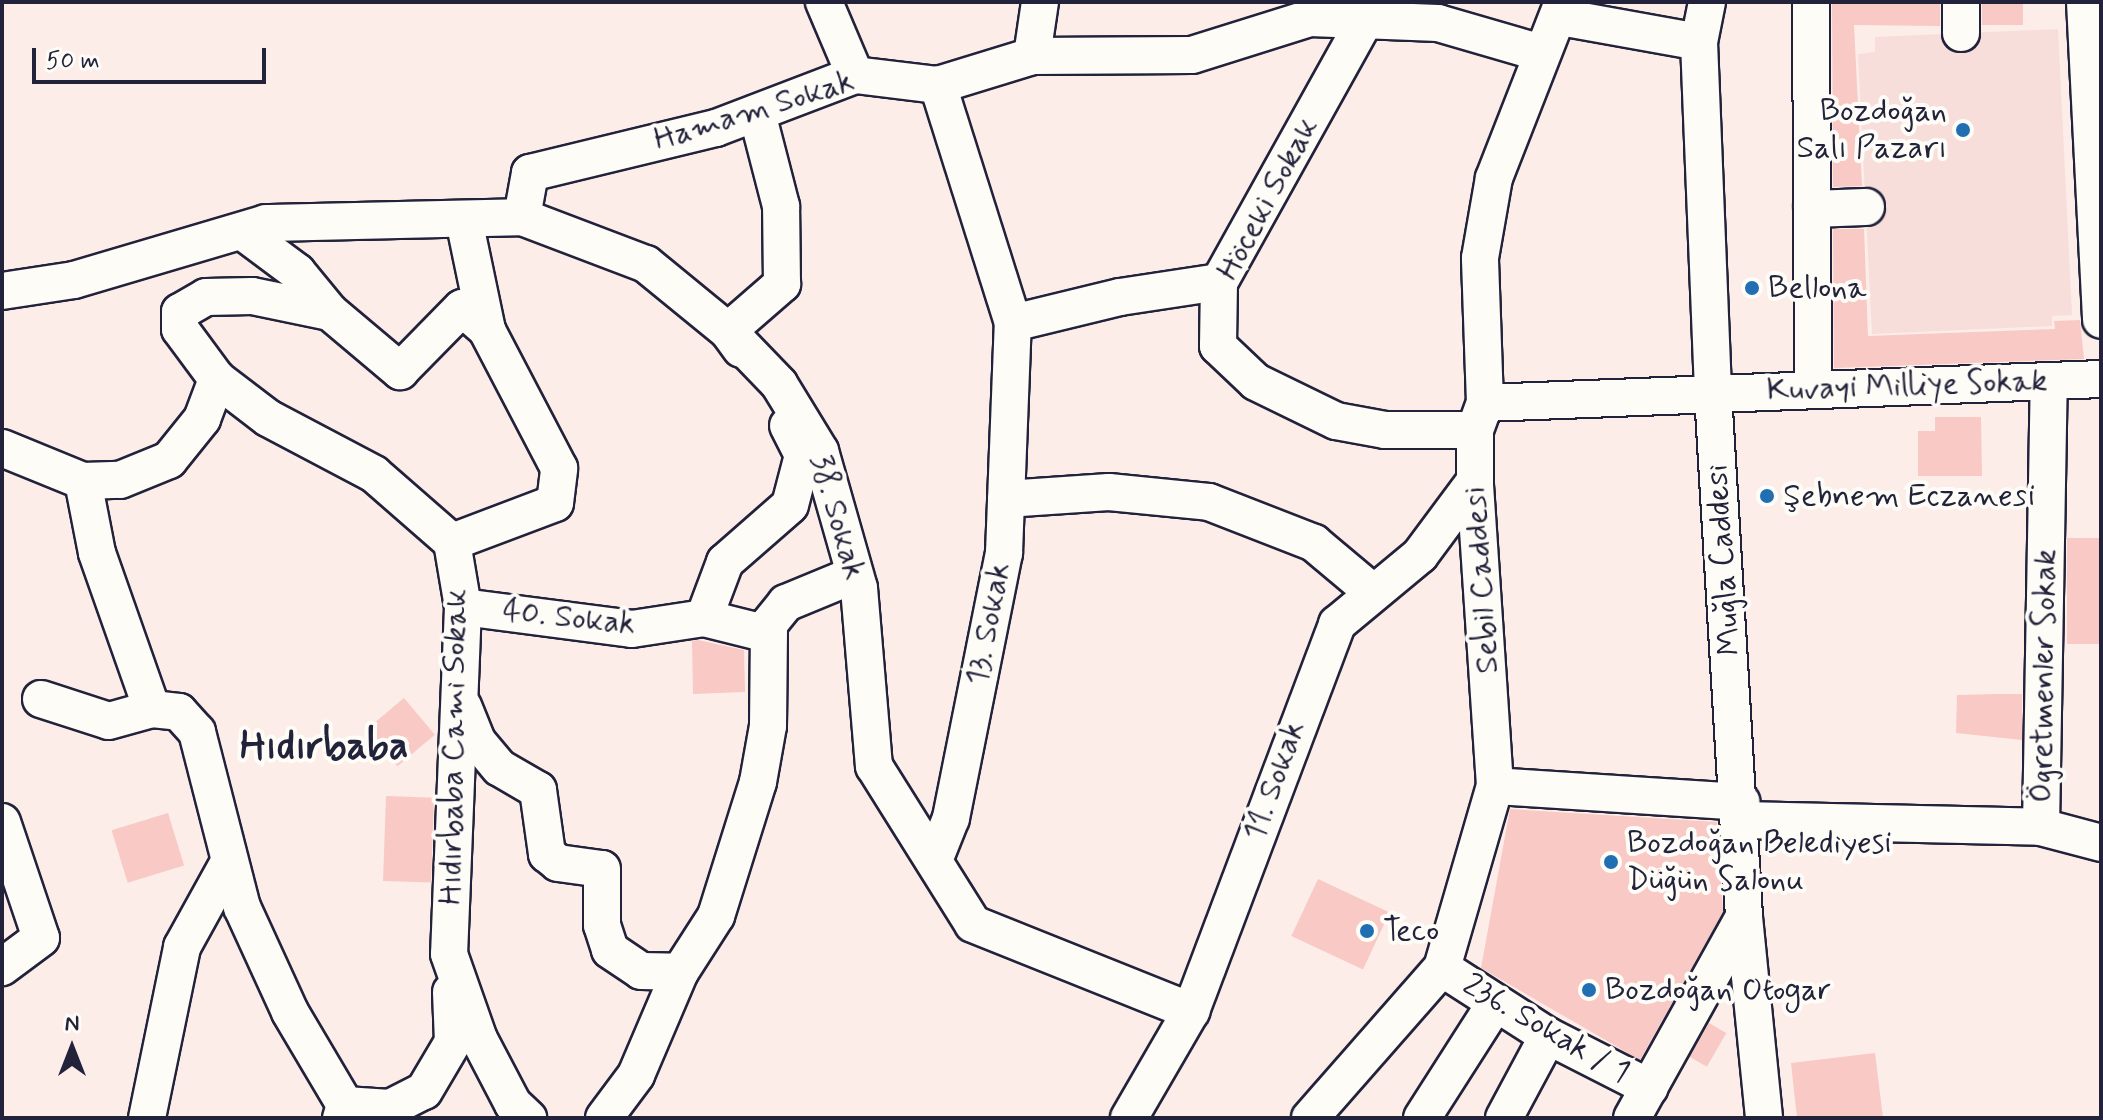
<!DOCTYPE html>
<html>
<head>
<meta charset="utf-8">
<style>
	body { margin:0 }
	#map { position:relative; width:2103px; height:1120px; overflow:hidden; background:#fcede8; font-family:Mynerve,sans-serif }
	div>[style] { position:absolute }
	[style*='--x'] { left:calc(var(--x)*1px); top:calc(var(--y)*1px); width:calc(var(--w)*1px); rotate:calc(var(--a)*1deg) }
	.built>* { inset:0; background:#f7dedb }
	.building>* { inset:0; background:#f9c9c6; transform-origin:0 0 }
	.roads { filter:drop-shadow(2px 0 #22223b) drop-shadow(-2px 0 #22223b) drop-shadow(0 2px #22223b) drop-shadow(0 -2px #22223b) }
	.minor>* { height:36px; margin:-18px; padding:0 18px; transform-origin:18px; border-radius:18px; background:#fdfcf7 }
	.dots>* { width:22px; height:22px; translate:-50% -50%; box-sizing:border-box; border:4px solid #fdfcf7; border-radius:50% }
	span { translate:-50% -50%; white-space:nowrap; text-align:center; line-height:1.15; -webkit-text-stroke:8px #fdfcf7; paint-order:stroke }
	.street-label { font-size:32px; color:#22223b }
	.poi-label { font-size:32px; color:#22223b }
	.right { translate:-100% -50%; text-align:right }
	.left { translate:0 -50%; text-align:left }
	.district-label { font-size:40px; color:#22223b; font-weight:700 }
	.frame { position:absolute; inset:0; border:4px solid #22223b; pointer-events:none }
	.north { position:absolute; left:32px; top:1008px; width:80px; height:80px; -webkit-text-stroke:6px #fdfcf7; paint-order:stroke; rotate:0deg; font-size:22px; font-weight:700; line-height:32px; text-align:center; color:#22223b }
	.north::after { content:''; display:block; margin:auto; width:28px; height:36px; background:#22223b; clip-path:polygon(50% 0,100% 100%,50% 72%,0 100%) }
	.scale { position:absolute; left:32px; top:48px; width:234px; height:36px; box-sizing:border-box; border:4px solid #22223b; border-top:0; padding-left:10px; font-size:24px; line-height:28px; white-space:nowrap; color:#22223b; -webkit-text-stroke:6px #fdfcf7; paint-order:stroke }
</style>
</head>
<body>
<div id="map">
	<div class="built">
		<i style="clip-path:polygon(2058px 29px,2072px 315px,2052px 316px,2052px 326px,1872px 334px,1858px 54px,1875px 52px,1875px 37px)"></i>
	</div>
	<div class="building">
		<i style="clip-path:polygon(1832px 2px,1940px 2px,1940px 26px,1854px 25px,1862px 186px,1833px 187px)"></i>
		<i style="left:1982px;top:2px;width:41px;height:23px"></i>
		<i style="clip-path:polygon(1833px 229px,1864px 229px,1868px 336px,2055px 329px,2054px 321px,2080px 320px,2084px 359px,1834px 368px)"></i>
		<i style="clip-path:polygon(1935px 417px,1981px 417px,1982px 476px,1918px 476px,1918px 431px,1935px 431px)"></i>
		<i style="left:2067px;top:538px;width:34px;height:106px"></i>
		<i style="clip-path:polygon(698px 640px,744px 650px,745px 692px,693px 694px,692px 641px)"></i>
		<i style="clip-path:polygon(1997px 694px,2022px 694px,2022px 740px,1956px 733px,1957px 695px)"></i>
		<i style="left:404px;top:698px;width:48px;height:49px;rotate:50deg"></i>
		<i style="left:386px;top:796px;width:48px;height:85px;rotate:2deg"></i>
		<i style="clip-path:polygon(1510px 809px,1717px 822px,1723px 912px,1640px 1060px,1481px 968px)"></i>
		<i style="left:168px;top:813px;width:55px;height:59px;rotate:73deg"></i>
		<i style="left:1318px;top:879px;width:79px;height:63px;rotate:25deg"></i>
		<i style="left:1709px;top:1023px;width:20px;height:39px;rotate:30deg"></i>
		<i style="clip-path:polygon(1875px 1053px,1883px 1118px,1797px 1118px,1791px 1063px)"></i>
	</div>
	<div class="roads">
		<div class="minor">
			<i style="--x:824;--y:2;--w:79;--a:67"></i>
			<i style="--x:1707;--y:2;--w:41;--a:101.3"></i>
			<i style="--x:1699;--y:42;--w:351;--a:87.7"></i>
			<i style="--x:1713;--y:393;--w:525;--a:86.61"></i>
			<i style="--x:1744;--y:917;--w:202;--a:84.3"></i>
			<i style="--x:1811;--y:2;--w:387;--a:89.7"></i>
			<i style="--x:1961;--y:2;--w:31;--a:90"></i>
			<i style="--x:2085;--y:2;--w:318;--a:87.1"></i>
			<i style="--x:1560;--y:17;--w:141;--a:10.2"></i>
			<i style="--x:1364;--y:22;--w:298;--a:119.1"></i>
			<i style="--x:1219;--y:282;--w:64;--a:90.9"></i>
			<i style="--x:1218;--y:346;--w:52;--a:43.5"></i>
			<i style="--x:1256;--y:382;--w:89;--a:26"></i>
			<i style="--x:1336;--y:421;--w:50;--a:10.4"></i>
			<i style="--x:1385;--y:430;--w:90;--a:0"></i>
			<i style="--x:1032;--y:56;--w:55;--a:-81.6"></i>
			<i style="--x:1812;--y:209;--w:54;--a:-2.1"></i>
			<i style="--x:522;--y:217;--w:133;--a:20.8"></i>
			<i style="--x:646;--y:264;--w:106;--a:39.3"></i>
			<i style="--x:728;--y:331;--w:74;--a:46.1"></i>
			<i style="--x:779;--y:384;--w:79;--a:58.5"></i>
			<i style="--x:820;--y:451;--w:142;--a:74.1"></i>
			<i style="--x:859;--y:588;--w:179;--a:85.2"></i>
			<i style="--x:874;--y:766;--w:186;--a:57.9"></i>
			<i style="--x:973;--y:924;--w:235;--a:21.8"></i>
			<i style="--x:242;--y:231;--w:69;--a:36.7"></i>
			<i style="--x:297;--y:272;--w:52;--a:50.5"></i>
			<i style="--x:330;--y:312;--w:92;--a:40.1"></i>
			<i style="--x:400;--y:371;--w:88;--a:-45.5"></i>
			<i style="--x:462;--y:308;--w:33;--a:41"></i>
			<i style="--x:2;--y:291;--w:73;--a:-8.7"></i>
			<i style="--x:74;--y:280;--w:200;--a:-16.5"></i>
			<i style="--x:266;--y:223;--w:256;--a:-1.3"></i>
			<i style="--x:522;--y:217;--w:45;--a:-79.7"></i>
			<i style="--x:530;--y:173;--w:191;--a:-13.6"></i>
			<i style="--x:716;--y:128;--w:149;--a:-20.9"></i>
			<i style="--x:855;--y:75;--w:84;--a:6.9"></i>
			<i style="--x:938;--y:85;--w:98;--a:-17.1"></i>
			<i style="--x:1032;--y:56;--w:160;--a:-0.4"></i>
			<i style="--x:1192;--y:55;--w:124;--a:-17.4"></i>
			<i style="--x:1310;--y:18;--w:128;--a:2.2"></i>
			<i style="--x:1438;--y:23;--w:107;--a:16.2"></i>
			<i style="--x:330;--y:312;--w:80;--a:-168.4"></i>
			<i style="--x:252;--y:296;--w:46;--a:178.8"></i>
			<i style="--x:206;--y:297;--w:30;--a:150"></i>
			<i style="--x:180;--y:312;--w:17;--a:90"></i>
			<i style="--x:180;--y:329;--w:62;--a:53.5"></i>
			<i style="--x:217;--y:379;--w:64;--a:37.4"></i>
			<i style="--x:268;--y:418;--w:120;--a:27.8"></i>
			<i style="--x:374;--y:474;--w:103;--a:41.1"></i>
			<i style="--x:452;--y:542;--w:66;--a:80.4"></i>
			<i style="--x:463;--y:607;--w:347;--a:92.3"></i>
			<i style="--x:449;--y:954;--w:90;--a:70.6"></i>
			<i style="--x:479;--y:1039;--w:73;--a:62.4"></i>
			<i style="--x:513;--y:1104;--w:21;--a:43"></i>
			<i style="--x:1013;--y:323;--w:110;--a:-13.7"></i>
			<i style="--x:1120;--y:297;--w:100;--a:-8.6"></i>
			<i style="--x:741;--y:349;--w:22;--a:-126"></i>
			<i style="--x:728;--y:331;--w:72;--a:-41"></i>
			<i style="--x:782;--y:284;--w:78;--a:-90.7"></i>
			<i style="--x:781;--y:206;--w:96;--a:-104.5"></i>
			<i style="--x:1485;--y:403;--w:616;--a:-2.23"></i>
			<i style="--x:2;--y:448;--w:87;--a:22.2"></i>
			<i style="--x:83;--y:481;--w:37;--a:-2"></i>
			<i style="--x:120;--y:480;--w:53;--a:-22.2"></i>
			<i style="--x:169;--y:460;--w:53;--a:-51.2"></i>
			<i style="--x:202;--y:419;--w:43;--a:-69.4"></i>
			<i style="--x:83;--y:481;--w:73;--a:79"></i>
			<i style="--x:97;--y:553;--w:165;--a:70.6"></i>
			<i style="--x:152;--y:709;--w:27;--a:6"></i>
			<i style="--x:179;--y:712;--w:27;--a:48"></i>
			<i style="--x:197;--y:732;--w:181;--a:75.6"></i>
			<i style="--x:242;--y:907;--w:115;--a:65.4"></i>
			<i style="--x:290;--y:1012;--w:108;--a:59.4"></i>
			<i style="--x:345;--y:1105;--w:14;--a:107"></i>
			<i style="--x:1006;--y:499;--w:103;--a:-3.9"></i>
			<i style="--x:1109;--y:492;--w:100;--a:5.7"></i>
			<i style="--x:1209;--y:502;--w:113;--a:21.3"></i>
			<i style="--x:1314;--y:543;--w:73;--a:40"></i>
			<i style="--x:452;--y:542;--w:110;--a:-20.7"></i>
			<i style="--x:555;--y:503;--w:35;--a:-83"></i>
			<i style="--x:559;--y:468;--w:156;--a:-117.6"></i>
			<i style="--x:487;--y:330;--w:112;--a:-101.8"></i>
			<i style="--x:463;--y:607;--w:170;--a:7.4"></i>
			<i style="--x:632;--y:629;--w:73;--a:-8.7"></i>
			<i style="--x:704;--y:618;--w:66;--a:14"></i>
			<i style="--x:704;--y:618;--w:60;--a:-69.4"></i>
			<i style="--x:725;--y:562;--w:86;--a:-41.2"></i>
			<i style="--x:790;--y:505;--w:52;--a:-75.4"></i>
			<i style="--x:803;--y:455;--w:33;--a:-117"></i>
			<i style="--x:41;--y:699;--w:71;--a:17.9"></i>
			<i style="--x:109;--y:721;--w:45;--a:-15.6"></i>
			<i style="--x:463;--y:706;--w:38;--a:68"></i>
			<i style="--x:477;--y:741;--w:35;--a:50"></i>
			<i style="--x:500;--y:768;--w:44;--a:30.1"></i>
			<i style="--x:538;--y:790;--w:65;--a:82"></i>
			<i style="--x:547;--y:854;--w:14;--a:39"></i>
			<i style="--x:558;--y:863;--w:44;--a:7.8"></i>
			<i style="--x:602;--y:869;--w:56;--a:90"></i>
			<i style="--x:602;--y:925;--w:26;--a:72"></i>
			<i style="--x:610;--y:950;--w:37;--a:34"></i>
			<i style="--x:641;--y:971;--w:39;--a:1"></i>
			<i style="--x:1495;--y:786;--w:247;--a:3.7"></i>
			<i style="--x:1742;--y:820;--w:299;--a:1.3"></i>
			<i style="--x:2041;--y:827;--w:62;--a:14.9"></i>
			<i style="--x:2;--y:822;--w:122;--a:71.4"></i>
			<i style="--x:41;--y:938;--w:49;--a:143.4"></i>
			<i style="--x:2041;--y:827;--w:445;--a:-89"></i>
			<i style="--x:935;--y:858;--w:43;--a:-68.2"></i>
			<i style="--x:951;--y:818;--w:270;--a:-78.7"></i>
			<i style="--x:1004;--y:553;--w:230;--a:-87.8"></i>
			<i style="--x:1013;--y:323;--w:250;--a:-107.5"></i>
			<i style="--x:1442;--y:968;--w:126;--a:32.7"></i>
			<i style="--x:1548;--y:1036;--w:114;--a:27"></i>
			<i style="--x:345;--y:1105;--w:45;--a:3.8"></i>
			<i style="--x:390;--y:1108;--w:38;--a:-27"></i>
			<i style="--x:424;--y:1091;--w:57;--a:-59.4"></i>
			<i style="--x:453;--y:1042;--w:50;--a:-92.3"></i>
			<i style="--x:147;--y:1118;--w:175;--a:-78.4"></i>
			<i style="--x:182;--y:947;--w:97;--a:-61.1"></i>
			<i style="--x:604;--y:1118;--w:54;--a:-53.3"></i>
			<i style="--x:636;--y:1075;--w:112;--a:-66.9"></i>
			<i style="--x:680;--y:972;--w:67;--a:-57.3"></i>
			<i style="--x:716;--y:916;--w:140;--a:-72.6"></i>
			<i style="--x:758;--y:782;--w:57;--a:-79.9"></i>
			<i style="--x:768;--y:726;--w:102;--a:-89.4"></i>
			<i style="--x:769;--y:624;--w:27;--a:-51"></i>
			<i style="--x:786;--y:603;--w:74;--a:-22.4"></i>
			<i style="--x:1129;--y:1118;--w:124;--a:-59.9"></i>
			<i style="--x:1191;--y:1011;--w:414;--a:-69.3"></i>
			<i style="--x:1337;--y:624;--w:108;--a:-39.7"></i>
			<i style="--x:1420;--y:555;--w:92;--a:-53.4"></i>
			<i style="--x:1310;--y:1118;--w:200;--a:-48.7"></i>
			<i style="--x:1442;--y:968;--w:190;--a:-73.8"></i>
			<i style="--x:1495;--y:786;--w:306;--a:-93.8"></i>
			<i style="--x:1475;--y:481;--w:51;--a:-90"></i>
			<i style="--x:1475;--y:430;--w:29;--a:-70"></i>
			<i style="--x:1485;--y:403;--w:145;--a:-92"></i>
			<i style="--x:1480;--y:258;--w:81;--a:-80.1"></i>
			<i style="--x:1494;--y:178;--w:189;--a:-68.6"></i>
			<i style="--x:1422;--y:1118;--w:135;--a:-57.4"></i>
			<i style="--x:1504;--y:1118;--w:93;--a:-61.8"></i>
			<i style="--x:1632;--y:1118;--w:230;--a:-60.9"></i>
		</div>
	</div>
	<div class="dots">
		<i style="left:1963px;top:130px;background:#1f6fb2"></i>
		<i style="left:1752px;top:288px;background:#1f6fb2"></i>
		<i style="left:1767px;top:496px;background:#1f6fb2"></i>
		<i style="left:1611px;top:862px;background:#1f6fb2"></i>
		<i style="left:1367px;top:931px;background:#1f6fb2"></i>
		<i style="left:1589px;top:990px;background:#1f6fb2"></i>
	</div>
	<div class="street-label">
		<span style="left:754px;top:111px;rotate:-17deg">Hamam Sokak</span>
		<span style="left:1268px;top:199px;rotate:-62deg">Höceki Sokak</span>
		<span style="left:1907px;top:386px;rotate:-2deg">Kuvayi Milliye Sokak</span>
		<span style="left:837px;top:517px;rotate:74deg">38. Sokak</span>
		<span style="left:1724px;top:560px;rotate:-94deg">Muğla Caddesi</span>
		<span style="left:1482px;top:580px;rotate:-94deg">Sebil Caddesi</span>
		<span style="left:569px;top:618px;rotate:6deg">40. Sokak</span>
		<span style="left:989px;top:624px;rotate:-79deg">13. Sokak</span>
		<span style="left:2044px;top:676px;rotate:-89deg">Ögretmenler Sokak</span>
		<span style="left:454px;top:747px;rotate:-89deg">Hıdırbaba Cami Sokak</span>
		<span style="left:1275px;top:781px;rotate:-70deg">11. Sokak</span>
		<span style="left:1546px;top:1029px;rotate:30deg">236. Sokak / 1</span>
	</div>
	<div class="poi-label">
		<span class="right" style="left:1947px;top:130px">Bozdoğan<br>Salı Pazarı</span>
		<span class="left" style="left:1768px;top:288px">Bellona</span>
		<span class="left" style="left:1783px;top:496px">Şebnem Eczanesi</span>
		<span class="left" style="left:1627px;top:862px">Bozdoğan Belediyesi<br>Düğün Salonu</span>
		<span class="left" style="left:1383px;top:931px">Teco</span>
		<span class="left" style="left:1605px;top:990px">Bozdoğan Otogar</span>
	</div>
	<div class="district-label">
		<span style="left:324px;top:747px">Hıdırbaba</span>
	</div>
	<div class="frame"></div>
	<div class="north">N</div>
	<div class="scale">50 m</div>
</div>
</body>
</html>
